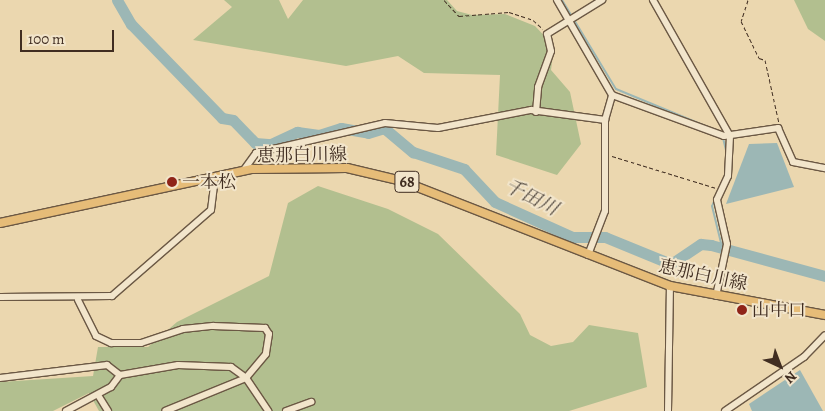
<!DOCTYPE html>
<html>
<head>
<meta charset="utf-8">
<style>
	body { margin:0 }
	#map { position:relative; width:825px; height:411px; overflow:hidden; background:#ebd7af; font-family:Alegreya,"Noto Serif JP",serif }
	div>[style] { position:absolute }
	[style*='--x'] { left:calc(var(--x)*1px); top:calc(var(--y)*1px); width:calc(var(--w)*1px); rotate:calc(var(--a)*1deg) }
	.green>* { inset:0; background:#b2bf8f }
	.water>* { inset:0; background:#9cb7b5 }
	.stream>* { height:2px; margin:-1px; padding:0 1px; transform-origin:1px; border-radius:1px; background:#9cb7b5 }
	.river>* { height:11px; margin:-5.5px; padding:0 5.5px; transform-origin:5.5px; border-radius:5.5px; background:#9cb7b5 }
	.path>* { height:1px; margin-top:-0.5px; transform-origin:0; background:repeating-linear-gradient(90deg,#402d21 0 4px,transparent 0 6.5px) }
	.roads { filter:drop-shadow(1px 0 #6b5844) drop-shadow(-1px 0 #6b5844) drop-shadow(0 1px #6b5844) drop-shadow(0 -1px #6b5844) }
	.minor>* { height:6px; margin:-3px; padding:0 3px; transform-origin:3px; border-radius:3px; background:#f2e5cb }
	.major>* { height:8px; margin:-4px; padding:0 4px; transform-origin:4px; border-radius:4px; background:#e6bc78 }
	.dots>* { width:14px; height:14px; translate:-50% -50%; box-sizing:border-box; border:2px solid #f2e5cb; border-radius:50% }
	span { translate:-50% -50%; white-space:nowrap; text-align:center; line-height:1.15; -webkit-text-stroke:4px #f2e5cb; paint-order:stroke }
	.shield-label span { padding:1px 4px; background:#f2e5cb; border:1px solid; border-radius:4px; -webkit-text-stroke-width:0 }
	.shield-label { font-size:16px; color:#402d21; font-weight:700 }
	.street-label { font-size:18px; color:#402d21 }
	.poi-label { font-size:18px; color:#402d21 }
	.left { translate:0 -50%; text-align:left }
	.water-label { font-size:19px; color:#52493f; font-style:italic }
	.north { position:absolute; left:755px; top:341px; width:50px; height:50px; -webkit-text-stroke:4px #f2e5cb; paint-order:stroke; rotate:137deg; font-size:14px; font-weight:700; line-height:20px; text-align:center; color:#402d21 }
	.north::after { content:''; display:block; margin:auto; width:18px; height:22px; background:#402d21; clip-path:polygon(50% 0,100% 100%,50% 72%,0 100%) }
	.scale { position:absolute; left:20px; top:30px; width:94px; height:22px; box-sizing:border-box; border:2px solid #402d21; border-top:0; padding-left:6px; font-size:15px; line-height:18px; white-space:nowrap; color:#402d21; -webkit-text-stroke:4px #f2e5cb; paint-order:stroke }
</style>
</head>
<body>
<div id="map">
	<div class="green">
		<i style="clip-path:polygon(224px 0,279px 0,288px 19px,303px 0,447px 0,457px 11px,472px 15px,505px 14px,535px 26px,554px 46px,551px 70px,570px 92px,581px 144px,557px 175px,496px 155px,500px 75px,424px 73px,398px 56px,346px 66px,193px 40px,232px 7px)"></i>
		<i style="clip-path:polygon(794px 0,825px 0,825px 41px,808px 29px)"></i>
		<i style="clip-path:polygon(318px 186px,388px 209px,438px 234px,520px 314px,530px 335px,551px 346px,573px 342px,589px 325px,638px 333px,647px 387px,569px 411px,99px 411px,89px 393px,53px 411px,0 411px,0 382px,93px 376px,98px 347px,148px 347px,177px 322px,269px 276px,288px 203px)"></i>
	</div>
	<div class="water">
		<i style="clip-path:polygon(777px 143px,794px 187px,726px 204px,749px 144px)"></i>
		<i style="clip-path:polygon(800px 370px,823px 411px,752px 411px,749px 404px)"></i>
	</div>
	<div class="stream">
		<i style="--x:562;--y:0;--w:104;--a:58.8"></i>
		<i style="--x:616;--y:89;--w:115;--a:22.5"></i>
		<i style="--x:723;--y:138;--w:12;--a:76"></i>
		<i style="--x:721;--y:184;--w:24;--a:112"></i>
		<i style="--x:712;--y:206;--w:42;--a:76.3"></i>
	</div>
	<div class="river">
		<i style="--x:117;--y:0;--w:28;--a:60"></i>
		<i style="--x:131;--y:24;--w:131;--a:45.9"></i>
		<i style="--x:222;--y:118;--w:11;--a:10"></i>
		<i style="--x:233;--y:120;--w:32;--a:46"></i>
		<i style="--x:255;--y:143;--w:16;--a:4"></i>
		<i style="--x:271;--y:144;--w:29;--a:-25"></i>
		<i style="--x:297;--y:132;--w:22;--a:8"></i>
		<i style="--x:319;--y:135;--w:23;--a:-18"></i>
		<i style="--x:341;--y:128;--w:27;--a:10"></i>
		<i style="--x:368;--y:133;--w:17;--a:-17"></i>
		<i style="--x:384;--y:128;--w:38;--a:40"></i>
		<i style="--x:413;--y:152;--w:54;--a:18.4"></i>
		<i style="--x:464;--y:169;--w:45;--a:46.8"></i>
		<i style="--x:495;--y:202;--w:85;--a:24.4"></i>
		<i style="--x:572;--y:237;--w:33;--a:0"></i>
		<i style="--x:605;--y:237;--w:71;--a:22.2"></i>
		<i style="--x:671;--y:264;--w:36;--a:-34"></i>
		<i style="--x:701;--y:244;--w:10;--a:6"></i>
		<i style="--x:711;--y:245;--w:118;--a:15.2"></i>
	</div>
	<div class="path">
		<i style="--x:444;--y:0;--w:22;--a:47"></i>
		<i style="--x:459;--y:16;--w:50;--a:-4.6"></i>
		<i style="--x:509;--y:12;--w:25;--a:18"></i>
		<i style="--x:533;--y:20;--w:13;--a:42"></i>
		<i style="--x:748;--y:0;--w:22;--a:108"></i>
		<i style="--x:741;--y:21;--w:41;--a:64.1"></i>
		<i style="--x:759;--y:58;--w:6;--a:18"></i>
		<i style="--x:765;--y:60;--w:65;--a:77.5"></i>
		<i style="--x:612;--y:156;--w:109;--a:17.1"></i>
	</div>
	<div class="roads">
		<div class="minor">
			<i style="--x:557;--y:0;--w:110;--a:59.9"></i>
			<i style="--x:612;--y:95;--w:119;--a:20.1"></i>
			<i style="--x:724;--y:136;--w:55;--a:-8.4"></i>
			<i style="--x:778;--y:128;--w:37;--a:66"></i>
			<i style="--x:793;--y:162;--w:33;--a:11"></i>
			<i style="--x:653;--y:0;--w:156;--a:60.5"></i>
			<i style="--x:730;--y:136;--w:40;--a:92.9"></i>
			<i style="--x:728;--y:176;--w:26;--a:115"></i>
			<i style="--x:717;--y:200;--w:45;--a:77.2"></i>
			<i style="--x:727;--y:244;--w:53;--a:101.9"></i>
			<i style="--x:536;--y:112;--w:25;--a:-85"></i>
			<i style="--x:538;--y:87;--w:38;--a:-70"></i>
			<i style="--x:551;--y:51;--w:17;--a:-103"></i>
			<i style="--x:547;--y:34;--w:65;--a:-31.7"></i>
			<i style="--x:243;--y:171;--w:22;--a:-54"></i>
			<i style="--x:256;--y:153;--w:132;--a:-13.1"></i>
			<i style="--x:385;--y:123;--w:53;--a:5.4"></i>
			<i style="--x:438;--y:128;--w:95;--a:-11"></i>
			<i style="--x:531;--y:110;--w:75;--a:7.7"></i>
			<i style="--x:588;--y:255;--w:47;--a:-68.9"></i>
			<i style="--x:605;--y:211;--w:91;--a:-90"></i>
			<i style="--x:605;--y:120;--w:26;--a:-74"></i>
			<i style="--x:0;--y:297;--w:112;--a:-0.5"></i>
			<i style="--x:112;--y:296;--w:131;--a:-41"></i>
			<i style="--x:211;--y:210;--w:33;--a:-83"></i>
			<i style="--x:78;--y:300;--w:40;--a:63.4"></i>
			<i style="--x:96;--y:336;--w:17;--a:25"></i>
			<i style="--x:111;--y:343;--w:30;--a:0"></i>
			<i style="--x:141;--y:343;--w:44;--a:-18.4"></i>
			<i style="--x:183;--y:329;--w:30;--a:-6"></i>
			<i style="--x:213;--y:326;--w:52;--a:2.2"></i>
			<i style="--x:265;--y:328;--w:7;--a:56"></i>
			<i style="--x:269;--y:334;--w:20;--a:99"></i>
			<i style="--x:266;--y:354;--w:31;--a:130"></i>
			<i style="--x:246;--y:378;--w:87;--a:157.8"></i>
			<i style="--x:120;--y:375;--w:59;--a:-9.8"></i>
			<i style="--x:178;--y:365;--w:53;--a:2.2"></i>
			<i style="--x:231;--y:367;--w:19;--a:36"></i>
			<i style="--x:246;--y:378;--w:40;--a:56"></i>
			<i style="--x:0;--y:378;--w:108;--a:-6.9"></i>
			<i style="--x:107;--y:365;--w:16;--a:38"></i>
			<i style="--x:98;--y:395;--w:19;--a:58"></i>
			<i style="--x:66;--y:411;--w:51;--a:-28.1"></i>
			<i style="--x:111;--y:387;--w:15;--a:-53"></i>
			<i style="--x:286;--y:411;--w:27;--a:-20"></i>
			<i style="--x:668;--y:411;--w:125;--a:-89.1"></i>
			<i style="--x:725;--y:411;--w:96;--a:-34.4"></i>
			<i style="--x:804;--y:357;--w:30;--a:-46"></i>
		</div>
		<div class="major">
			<i style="--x:0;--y:223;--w:258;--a:-12.1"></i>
			<i style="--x:252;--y:169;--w:95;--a:-0.6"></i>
			<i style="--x:347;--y:168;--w:57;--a:13.3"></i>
			<i style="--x:402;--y:181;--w:288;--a:21.4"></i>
			<i style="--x:670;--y:286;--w:158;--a:10.6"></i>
		</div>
	</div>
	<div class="dots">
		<i style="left:172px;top:182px;background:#8f2418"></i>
		<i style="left:742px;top:310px;background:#8f2418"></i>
	</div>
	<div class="shield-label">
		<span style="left:407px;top:182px">68</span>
	</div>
	<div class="street-label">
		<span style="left:302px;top:155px;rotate:-1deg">恵那白川線</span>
		<span style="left:703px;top:275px;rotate:12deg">恵那白川線</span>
	</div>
	<div class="poi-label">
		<span class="left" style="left:182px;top:182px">一本松</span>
		<span class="left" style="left:752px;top:310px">山中口</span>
	</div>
	<div class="water-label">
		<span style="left:531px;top:198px;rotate:27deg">千田川</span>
	</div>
	<div class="north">N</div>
	<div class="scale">100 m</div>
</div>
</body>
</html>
